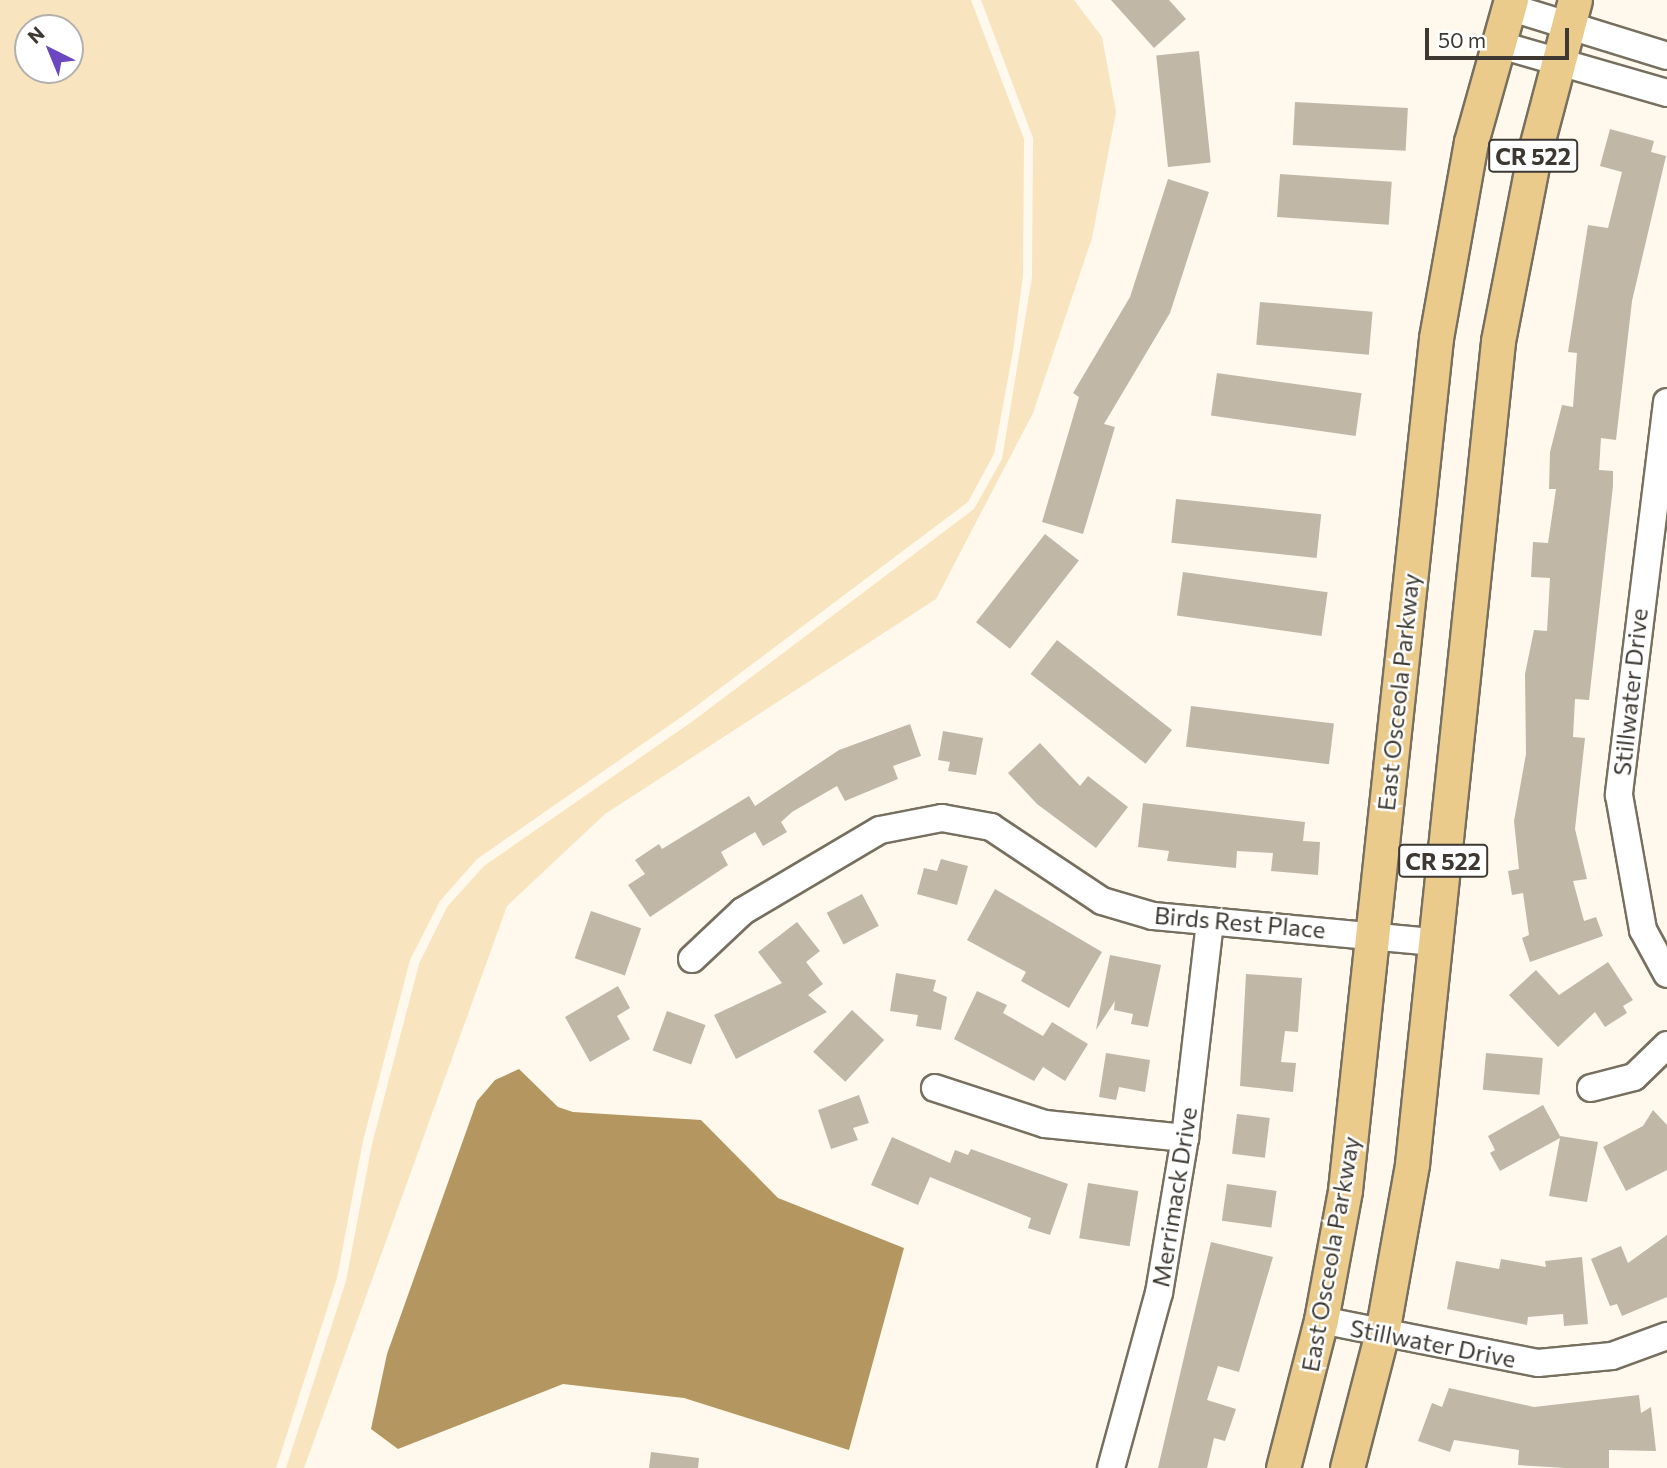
<!DOCTYPE html>
<html>
<head>
<meta charset="utf-8">
<style>
	body { margin:0 }
	#map { position:relative; width:1667px; height:1468px; overflow:hidden; background:#fef8ed; font-family:Commissioner,sans-serif }
	div>[style] { position:absolute }
	[style*='--x'] { left:calc(var(--x)*1px); top:calc(var(--y)*1px); width:calc(var(--w)*1px); rotate:calc(var(--a)*1deg) }
	.green>* { inset:0; background:#f8e4bf }
	.water>* { inset:0; background:#b49760 }
	.building>* { inset:0; background:#c0b7a6; transform-origin:0 0 }
	.roads { filter:drop-shadow(2px 0 #776f5f) drop-shadow(-2px 0 #776f5f) drop-shadow(0 2px #776f5f) drop-shadow(0 -2px #776f5f) }
	.minor>* { height:26px; margin:-13px; padding:0 13px; transform-origin:13px; border-radius:13px; background:#fff }
	.major>* { height:33px; margin:-16.5px; padding:0 16.5px; transform-origin:16.5px; border-radius:16.5px; background:#eacb8b }
	span { translate:-50% -50%; white-space:nowrap; text-align:center; line-height:1.15; -webkit-text-stroke:5px #fff; paint-order:stroke }
	.shield-label span { padding:2px 5px; background:#fff; border:2px solid; border-radius:5px; -webkit-text-stroke-width:0 }
	.shield-label { font-size:23px; color:#3d3932; font-weight:700 }
	.street-label { font-size:24px; color:#3d3932 }
	.north { position:absolute; left:14px; top:14px; width:70px; height:70px; box-sizing:border-box; background:#fff; border:2px solid #b1b0ad; border-radius:50%; rotate:317deg; font-size:19px; font-weight:700; line-height:28px; text-align:center; color:#3d3932 }
	.north::after { content:''; display:block; margin:auto; width:24px; height:32px; background:#6b47c0; clip-path:polygon(50% 0,100% 100%,50% 72%,0 100%) }
	.scale { position:absolute; left:1425px; top:28px; width:144px; height:32px; box-sizing:border-box; border:4px solid #3d3932; border-top:0; padding-left:9px; font-size:21px; line-height:24px; white-space:nowrap; color:#3d3932; -webkit-text-stroke:5px #fff; paint-order:stroke }
</style>
</head>
<body>
<div id="map">
	<div class="green">
		<i style="clip-path:polygon(evenodd,0 0,971px 0,1024px 139px,1023px 275px,1013px 351px,994px 454px,968px 502px,687px 713px,477px 859px,440px 901px,410px 960px,363px 1141px,337px 1278px,276px 1468px,0 1468px,0 0,28px 28px,70px 28px,70px 70px,28px 70px,28px 28px)"></i>
		<i style="clip-path:polygon(981px 0,1074px 0,1102px 37px,1116px 112px,1092px 238px,1033px 413px,936px 599px,605px 814px,507px 906px,304px 1468px,286px 1468px,346px 1281px,372px 1144px,419px 964px,447px 907px,484px 866px,693px 721px,974px 509px,1002px 459px,1032px 277px,1033px 138px)"></i>
	</div>
	<div class="water">
		<i style="clip-path:polygon(519px 1069px,558px 1107px,573px 1112px,701px 1120px,778px 1198px,904px 1248px,849px 1450px,684px 1398px,563px 1384px,398px 1449px,371px 1429px,387px 1354px,477px 1101px,495px 1080px)"></i>
	</div>
	<div class="building">
		<i style="clip-path:polygon(1111px 0,1169px 0,1186px 19px,1154px 48px)"></i>
		<i style="left:1199px;top:51px;width:112px;height:43px;rotate:84deg"></i>
		<i style="left:1295px;top:102px;width:113px;height:43px;rotate:3deg"></i>
		<i style="clip-path:polygon(1610px 129px,1654px 141px,1651px 152px,1666px 156px,1632px 301px,1616px 440px,1601px 438px,1599px 470px,1613px 471px,1613px 486px,1589px 700px,1575px 699px,1573px 737px,1585px 738px,1575px 829px,1587px 879px,1573px 881px,1584px 921px,1596px 917px,1603px 936px,1530px 962px,1522px 938px,1529px 935px,1523px 893px,1512px 895px,1508px 871px,1519px 869px,1514px 821px,1526px 754px,1525px 674px,1534px 630px,1547px 631px,1550px 578px,1531px 577px,1533px 542px,1548px 543px,1556px 489px,1549px 489px,1550px 452px,1562px 405px,1573px 407px,1577px 353px,1568px 352px,1588px 225px,1608px 228px,1622px 172px,1600px 166px)"></i>
		<i style="left:1280px;top:174px;width:112px;height:43px;rotate:4deg"></i>
		<i style="clip-path:polygon(1168px 179px,1209px 192px,1170px 313px,1104px 424px,1115px 427px,1083px 534px,1042px 522px,1079px 397px,1073px 393px,1130px 297px)"></i>
		<i style="left:1260px;top:302px;width:113px;height:43px;rotate:5deg"></i>
		<i style="left:1217px;top:373px;width:146px;height:43px;rotate:8deg"></i>
		<i style="left:1176px;top:499px;width:146px;height:44px;rotate:6deg"></i>
		<i style="left:1045px;top:534px;width:43px;height:112px;rotate:38deg"></i>
		<i style="left:1183px;top:572px;width:146px;height:44px;rotate:8deg"></i>
		<i style="left:1057px;top:640px;width:146px;height:43px;rotate:38deg"></i>
		<i style="left:1191px;top:706px;width:144px;height:41px;rotate:7deg"></i>
		<i style="clip-path:polygon(910px 724px,921px 756px,893px 766px,898px 779px,845px 801px,837px 786px,792px 812px,781px 822px,787px 832px,763px 846px,755px 832px,721px 852px,728px 865px,650px 917px,628px 885px,645px 874px,635px 860px,659px 844px,662px 849px,749px 796px,755px 806px,839px 750px)"></i>
		<i style="clip-path:polygon(943px 731px,983px 738px,976px 775px,948px 771px,950px 762px,938px 760px)"></i>
		<i style="clip-path:polygon(1040px 743px,1080px 786px,1088px 776px,1128px 807px,1096px 848px,1037px 804px,1008px 773px)"></i>
		<i style="clip-path:polygon(1143px 803px,1305px 822px,1303px 841px,1320px 842px,1318px 875px,1271px 871px,1273px 853px,1237px 851px,1236px 868px,1167px 861px,1169px 851px,1138px 847px)"></i>
		<i style="clip-path:polygon(941px 859px,968px 866px,957px 905px,917px 894px,924px 868px,937px 871px)"></i>
		<i style="clip-path:polygon(995px 889px,1102px 952px,1069px 1008px,1021px 981px,1026px 972px,967px 940px)"></i>
		<i style="left:862px;top:894px;width:36px;height:40px;rotate:62deg"></i>
		<i style="left:591px;top:911px;width:53px;height:50px;rotate:19deg"></i>
		<i style="clip-path:polygon(797px 922px,820px 951px,806px 962px,823px 984px,808px 995px,827px 1012px,736px 1059px,714px 1015px,782px 983px,758px 952px)"></i>
		<i style="clip-path:polygon(1110px 955px,1161px 965px,1148px 1027px,1131px 1024px,1133px 1014px,1114px 1010px,1115px 1001px,1096px 1030px)"></i>
		<i style="clip-path:polygon(1608px 962px,1633px 1000px,1623px 1006px,1627px 1013px,1605px 1027px,1595px 1012px,1558px 1047px,1509px 995px,1536px 970px,1559px 995px)"></i>
		<i style="clip-path:polygon(896px 973px,936px 980px,933px 991px,947px 997px,941px 1030px,916px 1026px,918px 1015px,890px 1011px)"></i>
		<i style="clip-path:polygon(1246px 974px,1302px 978px,1298px 1032px,1285px 1031px,1281px 1062px,1296px 1063px,1293px 1092px,1240px 1086px)"></i>
		<i style="clip-path:polygon(618px 986px,630px 1008px,617px 1016px,630px 1039px,590px 1062px,565px 1017px)"></i>
		<i style="clip-path:polygon(977px 991px,1007px 1005px,1003px 1013px,1043px 1036px,1052px 1022px,1088px 1044px,1065px 1081px,1043px 1067px,1034px 1081px,954px 1039px)"></i>
		<i style="left:852px;top:1010px;width:44px;height:57px;rotate:43deg"></i>
		<i style="left:667px;top:1011px;width:41px;height:42px;rotate:20deg"></i>
		<i style="clip-path:polygon(1106px 1053px,1150px 1060px,1145px 1092px,1119px 1087px,1116px 1100px,1099px 1097px)"></i>
		<i style="left:1486px;top:1053px;width:57px;height:37px;rotate:5deg"></i>
		<i style="clip-path:polygon(859px 1095px,869px 1123px,853px 1128px,858px 1140px,831px 1149px,818px 1110px)"></i>
		<i style="clip-path:polygon(1543px 1105px,1560px 1136px,1598px 1142px,1587px 1202px,1549px 1196px,1560px 1138px,1500px 1171px,1490px 1153px,1495px 1150px,1488px 1136px)"></i>
		<i style="clip-path:polygon(1653px 1110px,1667px 1125px,1667px 1170px,1626px 1191px,1603px 1147px,1643px 1126px)"></i>
		<i style="left:1237px;top:1114px;width:33px;height:40px;rotate:7deg"></i>
		<i style="clip-path:polygon(892px 1137px,950px 1163px,955px 1150px,968px 1155px,971px 1149px,1068px 1184px,1050px 1235px,1028px 1228px,1031px 1218px,930px 1177px,918px 1205px,871px 1185px)"></i>
		<i style="left:1088px;top:1183px;width:51px;height:56px;rotate:9deg"></i>
		<i style="left:1227px;top:1184px;width:50px;height:37px;rotate:8deg"></i>
		<i style="clip-path:polygon(1667px 1235px,1667px 1297px,1622px 1316px,1617px 1304px,1610px 1306px,1591px 1259px,1621px 1246px,1628px 1263px)"></i>
		<i style="clip-path:polygon(1211px 1242px,1273px 1257px,1239px 1372px,1218px 1366px,1207px 1400px,1236px 1409px,1225px 1441px,1214px 1438px,1207px 1468px,1158px 1468px)"></i>
		<i style="clip-path:polygon(1582px 1257px,1588px 1324px,1564px 1326px,1563px 1314px,1528px 1317px,1527px 1325px,1447px 1309px,1456px 1261px,1499px 1269px,1501px 1259px,1546px 1267px,1545px 1261px)"></i>
		<i style="clip-path:polygon(1449px 1388px,1534px 1407px,1639px 1395px,1641px 1413px,1651px 1407px,1656px 1451px,1609px 1450px,1609px 1468px,1566px 1468px,1518px 1465px,1519px 1450px,1454px 1440px,1450px 1452px,1418px 1441px,1432px 1403px,1442px 1407px)"></i>
		<i style="clip-path:polygon(651px 1452px,699px 1458px,698px 1468px,649px 1468px)"></i>
	</div>
	<div class="roads">
		<div class="minor">
			<i style="--x:1509;--y:7;--w:165;--a:17.2"></i>
			<i style="--x:1497;--y:44;--w:177;--a:16.1"></i>
			<i style="--x:1667;--y:402;--w:396;--a:97"></i>
			<i style="--x:1619;--y:795;--w:137;--a:79.9"></i>
			<i style="--x:1643;--y:930;--w:50;--a:61.4"></i>
			<i style="--x:692;--y:959;--w:70;--a:-43.3"></i>
			<i style="--x:743;--y:911;--w:159;--a:-30.6"></i>
			<i style="--x:880;--y:830;--w:63;--a:-11"></i>
			<i style="--x:942;--y:818;--w:50;--a:10.4"></i>
			<i style="--x:991;--y:827;--w:133;--a:33.7"></i>
			<i style="--x:1102;--y:901;--w:53;--a:16.4"></i>
			<i style="--x:1153;--y:916;--w:283;--a:5.3"></i>
			<i style="--x:935;--y:1088;--w:116;--a:18.1"></i>
			<i style="--x:1045;--y:1124;--w:141;--a:5.7"></i>
			<i style="--x:1591;--y:1088;--w:44;--a:-14.3"></i>
			<i style="--x:1634;--y:1077;--w:46;--a:-44.1"></i>
			<i style="--x:1321;--y:1320;--w:221;--a:11.2"></i>
			<i style="--x:1538;--y:1363;--w:74;--a:-5.4"></i>
			<i style="--x:1612;--y:1356;--w:59;--a:-20"></i>
			<i style="--x:1111;--y:1468;--w:181;--a:-74.7"></i>
			<i style="--x:1159;--y:1293;--w:157;--a:-80.5"></i>
			<i style="--x:1185;--y:1138;--w:218;--a:-83.4"></i>
		</div>
		<div class="major">
			<i style="--x:1283;--y:1468;--w:153;--a:-75.6"></i>
			<i style="--x:1321;--y:1320;--w:132;--a:-79.5"></i>
			<i style="--x:1345;--y:1190;--w:857;--a:-83.9"></i>
			<i style="--x:1436;--y:338;--w:199;--a:-79.9"></i>
			<i style="--x:1471;--y:142;--w:148;--a:-74.3"></i>
			<i style="--x:1347;--y:1468;--w:139;--a:-75.5"></i>
			<i style="--x:1382;--y:1333;--w:172;--a:-79.9"></i>
			<i style="--x:1412;--y:1164;--w:827;--a:-84.03"></i>
			<i style="--x:1498;--y:341;--w:189;--a:-79"></i>
			<i style="--x:1534;--y:155;--w:160;--a:-75.2"></i>
		</div>
	</div>
	<div class="shield-label">
		<span style="left:1533px;top:156px">CR 522</span>
		<span style="left:1443px;top:861px">CR 522</span>
	</div>
	<div class="street-label">
		<span style="left:1398px;top:692px;rotate:-84deg">East Osceola Parkway</span>
		<span style="left:1630px;top:692px;rotate:-84deg">Stillwater Drive</span>
		<span style="left:1240px;top:922px;rotate:5deg">Birds Rest Place</span>
		<span style="left:1174px;top:1197px;rotate:-81deg">Merrimack Drive</span>
		<span style="left:1330px;top:1254px;rotate:-80deg">East Osceola Parkway</span>
		<span style="left:1433px;top:1343px;rotate:11deg">Stillwater Drive</span>
	</div>
	<div class="north">N</div>
	<div class="scale">50 m</div>
</div>
</body>
</html>
